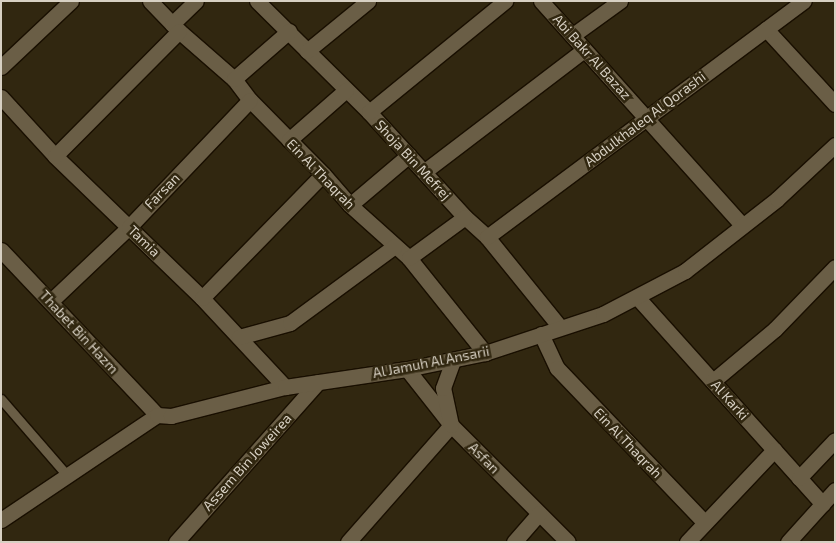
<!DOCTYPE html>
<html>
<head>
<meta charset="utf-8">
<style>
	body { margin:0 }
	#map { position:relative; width:836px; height:543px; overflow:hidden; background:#312710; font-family:"Exo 2",sans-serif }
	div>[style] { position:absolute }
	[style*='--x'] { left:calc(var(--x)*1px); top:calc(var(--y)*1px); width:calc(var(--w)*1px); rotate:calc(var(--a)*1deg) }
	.roads { filter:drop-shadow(1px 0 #190f00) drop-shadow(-1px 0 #190f00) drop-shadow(0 1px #190f00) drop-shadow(0 -1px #190f00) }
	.lane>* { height:9px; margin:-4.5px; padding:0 4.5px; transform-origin:4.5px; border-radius:4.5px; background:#6a5e46 }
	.street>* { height:15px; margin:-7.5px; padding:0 7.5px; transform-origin:7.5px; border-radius:7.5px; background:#6a5e46 }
	.secondary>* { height:15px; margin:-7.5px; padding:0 7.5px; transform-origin:7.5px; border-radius:7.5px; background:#6a5e46 }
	span { translate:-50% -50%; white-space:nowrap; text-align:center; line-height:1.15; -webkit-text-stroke:5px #312710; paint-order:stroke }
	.street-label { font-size:14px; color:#d7d0c3 }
	.frame { position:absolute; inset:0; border:2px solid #d7d0c3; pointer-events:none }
</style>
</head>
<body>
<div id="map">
	<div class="roads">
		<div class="lane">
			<i style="--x:1;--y:399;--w:99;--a:49.1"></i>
		</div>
		<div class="street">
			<i style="--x:150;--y:1;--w:42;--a:46"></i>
			<i style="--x:179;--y:31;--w:73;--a:41.1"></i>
			<i style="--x:234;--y:79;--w:26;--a:53"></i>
			<i style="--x:250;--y:100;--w:104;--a:45.4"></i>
			<i style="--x:323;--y:174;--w:41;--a:48.9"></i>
			<i style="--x:350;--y:205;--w:79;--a:41.9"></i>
			<i style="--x:409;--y:258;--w:122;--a:51.3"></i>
			<i style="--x:257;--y:1;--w:158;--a:44.7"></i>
			<i style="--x:369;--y:112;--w:142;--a:47.6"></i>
			<i style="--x:465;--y:217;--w:30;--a:42"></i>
			<i style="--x:487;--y:237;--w:116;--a:51"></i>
			<i style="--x:541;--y:1;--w:301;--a:48.1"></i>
			<i style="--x:172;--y:24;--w:33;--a:-44"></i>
			<i style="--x:766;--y:29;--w:102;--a:47.4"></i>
			<i style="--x:573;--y:35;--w:58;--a:-35.9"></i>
			<i style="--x:307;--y:51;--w:79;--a:-39.3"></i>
			<i style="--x:1;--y:67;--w:96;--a:-43.3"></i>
			<i style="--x:234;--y:79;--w:73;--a:-41.1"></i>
			<i style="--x:1;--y:97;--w:80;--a:47.5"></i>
			<i style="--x:55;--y:156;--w:204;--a:44"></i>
			<i style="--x:202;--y:298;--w:122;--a:47"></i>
			<i style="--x:369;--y:112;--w:176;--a:-39.2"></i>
			<i style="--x:289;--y:140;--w:76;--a:-41.3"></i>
			<i style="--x:55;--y:156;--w:176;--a:-45.2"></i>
			<i style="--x:425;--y:171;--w:200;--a:-37.3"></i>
			<i style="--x:350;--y:205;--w:77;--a:-40.3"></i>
			<i style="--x:487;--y:237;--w:395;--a:-36.7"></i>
			<i style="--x:1;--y:250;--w:227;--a:46.6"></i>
			<i style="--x:409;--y:258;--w:69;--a:-36.2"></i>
			<i style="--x:637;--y:297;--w:278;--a:48.1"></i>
			<i style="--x:202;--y:298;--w:173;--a:-45.7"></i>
			<i style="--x:51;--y:301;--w:108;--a:-43.5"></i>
			<i style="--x:129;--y:227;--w:175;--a:-46.4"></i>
			<i style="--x:541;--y:334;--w:38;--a:65"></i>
			<i style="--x:557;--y:368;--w:214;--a:46.3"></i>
			<i style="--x:239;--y:337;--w:53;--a:-15.4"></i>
			<i style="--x:290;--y:323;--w:130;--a:-36.3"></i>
			<i style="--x:407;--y:369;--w:71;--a:51.8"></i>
			<i style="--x:451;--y:425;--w:165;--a:45"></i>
			<i style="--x:713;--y:381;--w:81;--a:-40"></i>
			<i style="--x:775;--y:329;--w:86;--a:-45.9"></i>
			<i style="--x:799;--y:478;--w:52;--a:-46.5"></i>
			<i style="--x:176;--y:542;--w:214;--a:-48.4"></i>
			<i style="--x:348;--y:542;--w:156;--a:-48.6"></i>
			<i style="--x:451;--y:425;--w:38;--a:-102"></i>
			<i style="--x:443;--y:388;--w:30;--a:-70"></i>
			<i style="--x:514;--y:542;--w:38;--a:-49"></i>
			<i style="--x:687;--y:542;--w:127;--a:-46.6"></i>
		</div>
		<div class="secondary">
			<i style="--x:1;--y:520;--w:188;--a:-33.9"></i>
			<i style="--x:157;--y:415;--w:14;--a:4"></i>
			<i style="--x:171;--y:416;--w:118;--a:-14.3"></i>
			<i style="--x:285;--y:387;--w:123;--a:-8.4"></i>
			<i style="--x:407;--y:369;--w:80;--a:-11.6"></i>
			<i style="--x:485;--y:353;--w:124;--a:-18.3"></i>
			<i style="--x:603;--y:314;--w:93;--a:-27.7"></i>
			<i style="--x:685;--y:271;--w:117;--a:-38"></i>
			<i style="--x:777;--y:199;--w:79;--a:-43"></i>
			<i style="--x:788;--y:542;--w:70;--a:-47.9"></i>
		</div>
	</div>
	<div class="street-label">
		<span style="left:592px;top:57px;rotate:48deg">Abi Bakr Al Bazaz</span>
		<span style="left:645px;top:119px;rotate:-37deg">Abdulkhaleq Al Qorashi</span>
		<span style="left:413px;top:160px;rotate:47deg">Shoja Bin Mefrej</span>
		<span style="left:321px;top:174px;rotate:46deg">Ein Al Thaqrah</span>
		<span style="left:162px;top:191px;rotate:-46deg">Farsan</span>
		<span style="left:144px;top:241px;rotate:44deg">Tamia</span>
		<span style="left:79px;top:332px;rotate:47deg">Thabet Bin Hazm</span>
		<span style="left:431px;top:362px;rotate:-11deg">Al Jamuh Al Ansarii</span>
		<span style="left:730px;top:400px;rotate:48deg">Al Karki</span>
		<span style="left:628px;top:443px;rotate:46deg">Ein Al Thaqrah</span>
		<span style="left:484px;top:458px;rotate:45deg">Asfan</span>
		<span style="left:247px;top:462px;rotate:-48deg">Assem Bin Joweirea</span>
	</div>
	<div class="frame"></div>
</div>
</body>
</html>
